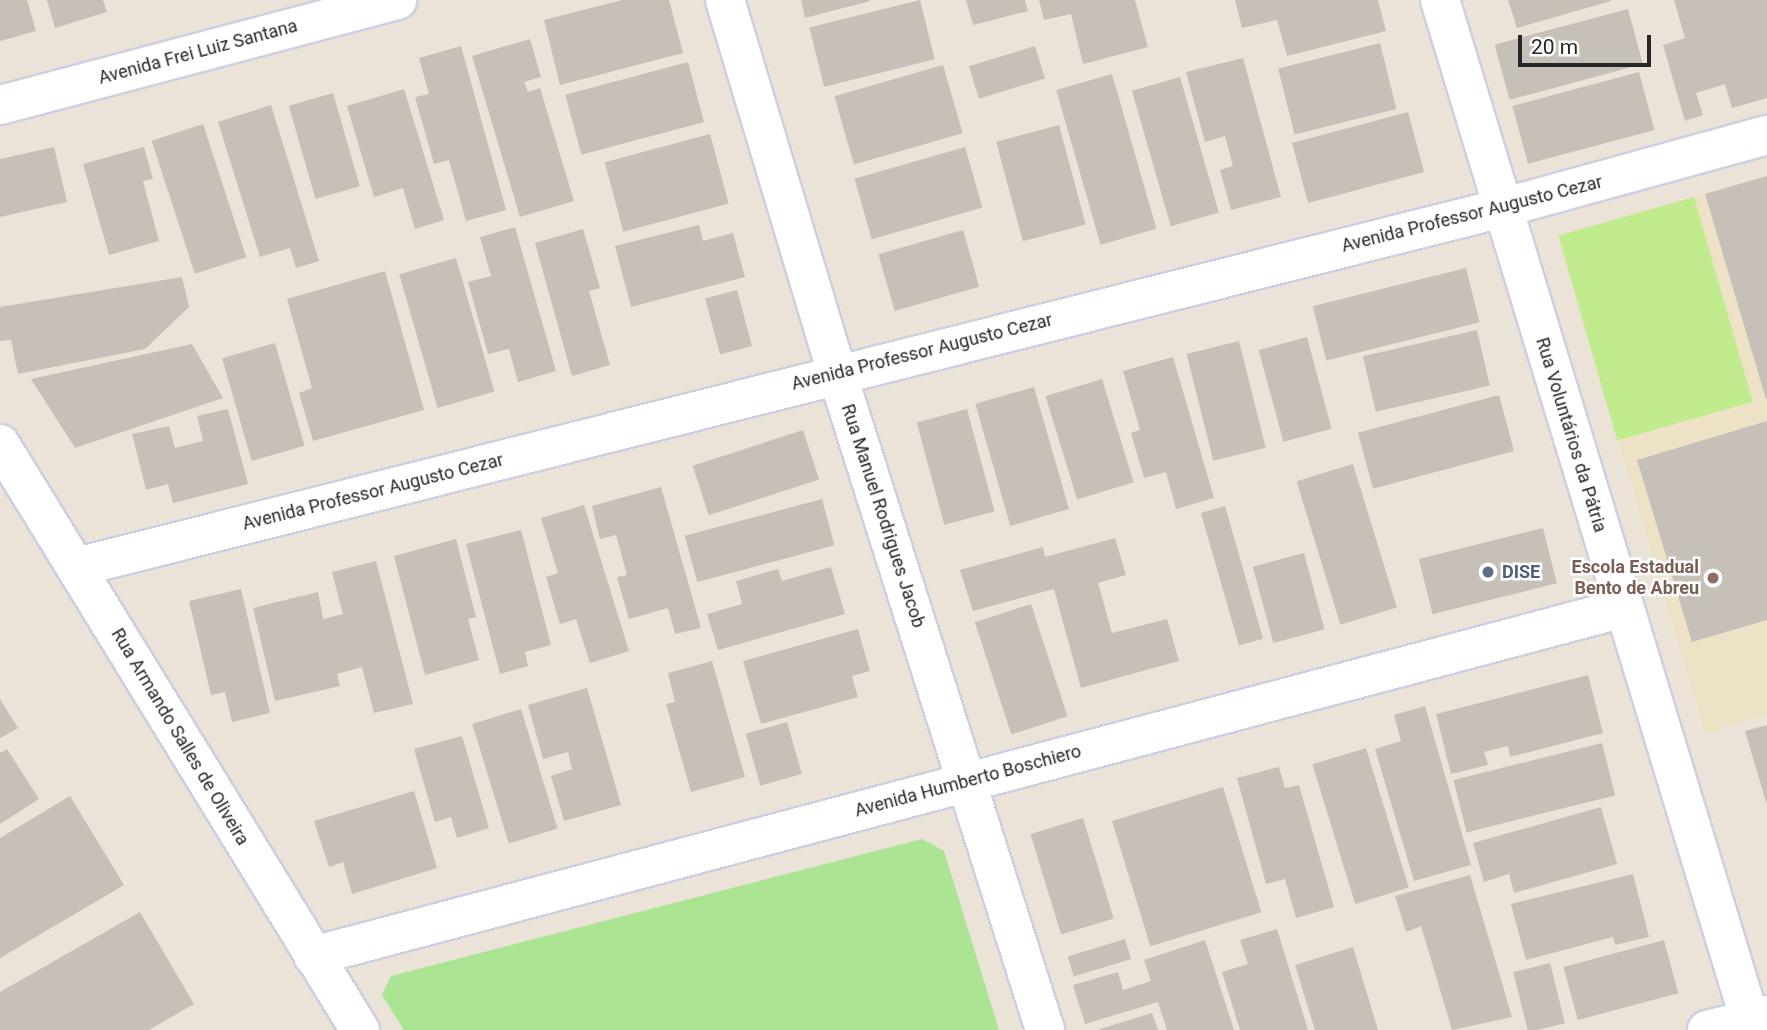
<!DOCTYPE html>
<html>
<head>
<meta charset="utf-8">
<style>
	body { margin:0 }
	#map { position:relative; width:1767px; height:1030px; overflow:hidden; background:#ebe3d8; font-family:Roboto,sans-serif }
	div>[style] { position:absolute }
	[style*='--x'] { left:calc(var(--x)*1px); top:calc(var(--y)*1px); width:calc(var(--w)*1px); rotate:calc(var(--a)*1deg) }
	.education>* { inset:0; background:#ede2c6 }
	.green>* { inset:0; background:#abe492 }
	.pitch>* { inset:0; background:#c0ec8d; transform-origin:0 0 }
	.building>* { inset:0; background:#c6c0b8; transform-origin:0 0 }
	.roads { filter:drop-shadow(2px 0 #cdd0e1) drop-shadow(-2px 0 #cdd0e1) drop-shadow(0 2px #cdd0e1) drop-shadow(0 -2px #cdd0e1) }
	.street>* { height:38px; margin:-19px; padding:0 19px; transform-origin:19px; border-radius:19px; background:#fff }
	.dots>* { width:19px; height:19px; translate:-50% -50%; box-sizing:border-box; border:4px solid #fff; border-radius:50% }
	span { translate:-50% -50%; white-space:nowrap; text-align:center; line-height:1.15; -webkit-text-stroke:5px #fff; paint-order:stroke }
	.street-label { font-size:18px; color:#272727 }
	.education-label { font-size:18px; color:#785e54; font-weight:700 }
	.right { translate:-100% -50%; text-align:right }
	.service-label { font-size:18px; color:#4e5e75; font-weight:700 }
	.left { translate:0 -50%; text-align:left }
	.scale { position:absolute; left:1518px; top:35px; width:133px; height:32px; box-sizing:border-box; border:4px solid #272727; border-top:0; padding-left:9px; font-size:21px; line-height:24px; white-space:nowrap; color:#272727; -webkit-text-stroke:5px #fff; paint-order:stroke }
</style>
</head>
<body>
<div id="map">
	<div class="education">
		<i style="clip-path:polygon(1767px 176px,1767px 715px,1705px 734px,1558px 235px)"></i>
	</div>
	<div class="green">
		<i style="clip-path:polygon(922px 839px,944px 851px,999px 1030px,404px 1030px,382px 995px,391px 976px)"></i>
	</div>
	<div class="pitch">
		<i style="left:1694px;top:197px;width:213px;height:141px;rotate:74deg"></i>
	</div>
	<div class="building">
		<i style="clip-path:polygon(0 0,27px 0,36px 31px,0 41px)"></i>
		<i style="clip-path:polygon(47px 0,103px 0,107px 12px,55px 28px)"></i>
		<i style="clip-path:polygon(622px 0,669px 0,683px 53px,560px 85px,544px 20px)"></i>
		<i style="clip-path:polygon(801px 0,870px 0,870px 1px,805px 18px)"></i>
		<i style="left:920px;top:0;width:61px;height:114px;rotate:76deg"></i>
		<i style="clip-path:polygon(966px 0,1025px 0,1028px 11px,973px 25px)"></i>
		<i style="clip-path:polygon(1039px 0,1135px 0,1148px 47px,1083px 64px,1071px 14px,1044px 20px)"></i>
		<i style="clip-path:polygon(1235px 0,1378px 0,1386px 31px,1287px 56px,1277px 20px,1242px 28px)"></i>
		<i style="clip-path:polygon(1508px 0,1611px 0,1611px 1px,1517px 28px)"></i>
		<i style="clip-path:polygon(1674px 0,1767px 0,1767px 98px,1732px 108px,1725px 84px,1696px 93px,1703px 115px,1685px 121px,1663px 45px,1685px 38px)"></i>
		<i style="left:1628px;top:9px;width:57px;height:138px;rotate:75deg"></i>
		<i style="clip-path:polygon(530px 39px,541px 77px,524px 82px,528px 92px,540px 88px,574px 201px,520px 217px,472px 56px)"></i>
		<i style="left:1380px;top:43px;width:68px;height:105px;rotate:76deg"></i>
		<i style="clip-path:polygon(461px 46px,506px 210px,466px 221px,449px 160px,434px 164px,415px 97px,429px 94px,419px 58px)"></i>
		<i style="left:1035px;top:46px;width:34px;height:69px;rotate:73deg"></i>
		<i style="clip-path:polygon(1243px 58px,1281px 197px,1231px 210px,1220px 170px,1233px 166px,1225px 136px,1205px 142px,1186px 72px)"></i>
		<i style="left:688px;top:62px;width:62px;height:127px;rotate:75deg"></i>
		<i style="left:943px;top:65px;width:71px;height:113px;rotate:74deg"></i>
		<i style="left:1639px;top:72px;width:60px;height:131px;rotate:75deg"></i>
		<i style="left:1112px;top:74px;width:161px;height:58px;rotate:74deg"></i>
		<i style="left:1180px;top:77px;width:141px;height:50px;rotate:74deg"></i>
		<i style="clip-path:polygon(404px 89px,444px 220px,415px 229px,403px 188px,374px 197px,347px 106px)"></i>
		<i style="left:333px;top:93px;width:97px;height:46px;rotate:74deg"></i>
		<i style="clip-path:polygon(271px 105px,319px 261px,296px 268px,290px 248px,260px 257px,218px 122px)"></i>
		<i style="left:1408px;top:112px;width:62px;height:120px;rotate:75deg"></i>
		<i style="left:203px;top:124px;width:140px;height:54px;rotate:72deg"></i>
		<i style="left:1059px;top:125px;width:103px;height:65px;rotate:75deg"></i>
		<i style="left:710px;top:134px;width:72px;height:109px;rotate:75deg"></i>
		<i style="clip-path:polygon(54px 147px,67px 202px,0 217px,0 159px)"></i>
		<i style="clip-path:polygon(144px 147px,153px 179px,143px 181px,159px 241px,109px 255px,83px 164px)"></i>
		<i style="left:965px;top:147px;width:63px;height:115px;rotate:74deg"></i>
		<i style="clip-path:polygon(1767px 176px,1767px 399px,1766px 399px,1705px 194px)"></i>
		<i style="clip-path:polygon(699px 225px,703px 241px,733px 233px,745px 277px,631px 307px,615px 246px)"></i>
		<i style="clip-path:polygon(515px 227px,556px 371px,518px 382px,509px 349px,488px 354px,468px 282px,491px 276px,480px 237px)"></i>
		<i style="clip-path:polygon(583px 229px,600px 288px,589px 291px,610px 365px,572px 376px,535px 243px)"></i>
		<i style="left:963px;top:230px;width:59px;height:88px;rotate:74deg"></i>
		<i style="left:456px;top:258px;width:139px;height:59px;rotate:74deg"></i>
		<i style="left:1466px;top:268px;width:56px;height:158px;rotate:76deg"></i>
		<i style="clip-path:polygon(385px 271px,424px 410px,313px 441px,299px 393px,312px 388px,287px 299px)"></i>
		<i style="clip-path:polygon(182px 277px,189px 307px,145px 349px,18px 374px,11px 340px,0 341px,0 307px)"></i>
		<i style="left:737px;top:290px;width:58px;height:33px;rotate:75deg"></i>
		<i style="left:1477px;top:330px;width:57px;height:117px;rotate:77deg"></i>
		<i style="left:1307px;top:337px;width:95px;height:50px;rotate:75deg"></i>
		<i style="left:1239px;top:341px;width:110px;height:54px;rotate:76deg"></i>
		<i style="left:275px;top:343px;width:107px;height:55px;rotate:74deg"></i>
		<i style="clip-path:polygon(192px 344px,223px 398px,75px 448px,31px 379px)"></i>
		<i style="clip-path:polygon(1173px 357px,1214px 498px,1176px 509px,1166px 472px,1144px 478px,1131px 433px,1140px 430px,1123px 371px)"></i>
		<i style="left:1102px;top:379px;width:108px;height:59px;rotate:73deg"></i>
		<i style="left:1034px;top:387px;width:127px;height:61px;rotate:74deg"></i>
		<i style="left:1499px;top:395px;width:58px;height:146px;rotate:75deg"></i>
		<i style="clip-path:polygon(228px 409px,248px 484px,173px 503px,168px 484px,146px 490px,132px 434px,169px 426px,175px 448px,203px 441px,197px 416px)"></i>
		<i style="left:967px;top:409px;width:106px;height:52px;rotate:75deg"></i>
		<i style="clip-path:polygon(1767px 421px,1767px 620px,1692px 642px,1637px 460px)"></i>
		<i style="left:803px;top:430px;width:52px;height:116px;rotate:72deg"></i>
		<i style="left:1353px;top:464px;width:150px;height:59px;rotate:73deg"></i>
		<i style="clip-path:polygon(661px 487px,701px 628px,675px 634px,668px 608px,629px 619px,617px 577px,627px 575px,616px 535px,600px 539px,592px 506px)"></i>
		<i style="left:822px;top:499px;width:48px;height:142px;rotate:75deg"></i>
		<i style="clip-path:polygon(584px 505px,629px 651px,590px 663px,576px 619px,560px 624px,546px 577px,558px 573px,541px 518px)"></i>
		<i style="left:1225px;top:506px;width:138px;height:25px;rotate:74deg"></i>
		<i style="left:1543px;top:528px;width:57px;height:128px;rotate:76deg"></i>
		<i style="clip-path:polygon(521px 530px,551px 645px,525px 652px,528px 666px,500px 674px,466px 544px)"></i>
		<i style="clip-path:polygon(1115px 538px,1126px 575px,1098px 583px,1112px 633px,1167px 619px,1179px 661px,1081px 688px,1054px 589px,973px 611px,960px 570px,1043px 547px,1045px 557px)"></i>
		<i style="clip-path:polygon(456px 539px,476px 617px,468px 619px,479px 660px,425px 675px,394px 556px)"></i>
		<i style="left:1304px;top:553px;width:79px;height:53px;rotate:75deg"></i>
		<i style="clip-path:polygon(376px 561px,413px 704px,374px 713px,362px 667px,337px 674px,340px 686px,275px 701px,253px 608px,318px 592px,323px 619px,343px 614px,332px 572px)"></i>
		<i style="clip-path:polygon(831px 567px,845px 614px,718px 650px,707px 614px,742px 604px,736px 581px,778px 569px,782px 581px)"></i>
		<i style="clip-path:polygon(241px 589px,270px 713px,232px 722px,225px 692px,211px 695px,189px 601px)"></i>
		<i style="left:1031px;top:604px;width:118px;height:59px;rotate:72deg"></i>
		<i style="clip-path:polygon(858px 629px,870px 671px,852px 676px,858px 697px,761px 724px,743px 661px)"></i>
		<i style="clip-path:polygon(712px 661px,745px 777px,691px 792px,666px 704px,675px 702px,668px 673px)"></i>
		<i style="clip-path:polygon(1588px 675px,1603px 733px,1510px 757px,1508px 746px,1484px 752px,1488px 765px,1451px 774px,1436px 714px)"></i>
		<i style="clip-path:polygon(587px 688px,621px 805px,564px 821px,551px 776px,572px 769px,568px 752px,543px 759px,528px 705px)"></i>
		<i style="clip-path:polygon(0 699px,18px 728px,0 738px)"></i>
		<i style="clip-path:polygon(1425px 706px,1471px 865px,1414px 881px,1375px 749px,1401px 741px,1394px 715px)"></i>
		<i style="left:521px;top:709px;width:125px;height:51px;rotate:73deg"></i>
		<i style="left:787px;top:722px;width:54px;height:43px;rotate:74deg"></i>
		<i style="clip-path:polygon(1767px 725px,1767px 802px,1766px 802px,1745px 731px)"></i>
		<i style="clip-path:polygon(462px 736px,489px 828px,457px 838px,451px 817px,435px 822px,414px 749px)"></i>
		<i style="left:1602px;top:743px;width:54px;height:153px;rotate:76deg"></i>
		<i style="left:1366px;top:748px;width:146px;height:56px;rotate:73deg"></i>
		<i style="clip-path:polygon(7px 749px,39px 799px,0 824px,0 753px)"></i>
		<i style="clip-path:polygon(1279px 767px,1285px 788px,1299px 785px,1334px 907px,1296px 918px,1285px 879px,1266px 884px,1237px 778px)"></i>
		<i style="left:1223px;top:787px;width:131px;height:116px;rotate:73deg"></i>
		<i style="clip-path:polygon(414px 791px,437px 868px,352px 894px,343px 862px,329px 867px,314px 821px)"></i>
		<i style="clip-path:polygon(70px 796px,124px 885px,0 958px,0 838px)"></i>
		<i style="clip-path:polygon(1601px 807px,1617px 864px,1514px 893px,1509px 874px,1484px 882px,1473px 843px)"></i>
		<i style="left:1083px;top:818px;width:105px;height:55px;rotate:73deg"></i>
		<i style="clip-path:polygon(1633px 874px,1649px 937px,1615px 945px,1613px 937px,1526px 960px,1511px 904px)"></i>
		<i style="clip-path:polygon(1470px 875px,1512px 1017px,1452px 1030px,1421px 926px,1406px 932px,1395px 896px)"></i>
		<i style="clip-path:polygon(140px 912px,194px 1004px,149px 1030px,0 1030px,0 992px)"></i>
		<i style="clip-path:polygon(1277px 929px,1308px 1030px,1240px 1030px,1222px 972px,1248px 964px,1240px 940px)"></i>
		<i style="left:1125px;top:939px;width:21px;height:60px;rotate:73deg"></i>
		<i style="clip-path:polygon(1205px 940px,1234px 1030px,1167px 1030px,1158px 1002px,1085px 1024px,1073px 985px,1118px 972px,1123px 990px,1151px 981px,1144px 960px)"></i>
		<i style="left:1664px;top:940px;width:55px;height:104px;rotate:75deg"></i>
		<i style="clip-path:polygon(1353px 947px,1378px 1030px,1315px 1030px,1295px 965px)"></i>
		<i style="left:1550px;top:963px;width:62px;height:38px;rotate:76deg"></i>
		<i style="clip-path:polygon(1152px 1013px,1158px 1030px,1100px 1030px,1100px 1029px)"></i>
	</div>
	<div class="roads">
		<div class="street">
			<i style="--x:725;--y:0;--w:389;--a:73.3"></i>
			<i style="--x:837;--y:373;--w:689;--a:72.43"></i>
			<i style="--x:1440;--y:0;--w:1077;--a:73.1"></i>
			<i style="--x:0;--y:105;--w:411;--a:-14.8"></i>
			<i style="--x:0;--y:444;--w:688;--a:58.44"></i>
			<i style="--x:77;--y:567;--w:1470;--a:-14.14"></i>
			<i style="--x:1502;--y:208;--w:275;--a:-15.4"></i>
			<i style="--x:313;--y:956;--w:1356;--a:-14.87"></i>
			<i style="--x:1707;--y:1030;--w:62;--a:-14"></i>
		</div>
	</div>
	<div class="dots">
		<i style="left:1488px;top:572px;background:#5c6f8a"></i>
		<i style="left:1713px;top:578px;background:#8d6e63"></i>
	</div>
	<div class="street-label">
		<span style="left:198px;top:52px;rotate:-15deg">Avenida Frei Luiz Santana</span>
		<span style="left:1472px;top:214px;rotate:-14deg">Avenida Professor Augusto Cezar</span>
		<span style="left:922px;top:352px;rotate:-14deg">Avenida Professor Augusto Cezar</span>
		<span style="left:1571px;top:435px;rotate:73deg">Rua Voluntários da Pátria</span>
		<span style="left:373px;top:492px;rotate:-14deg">Avenida Professor Augusto Cezar</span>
		<span style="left:883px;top:516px;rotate:72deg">Rua Manuel Rodrigues Jacob</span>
		<span style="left:180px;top:737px;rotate:59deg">Rua Armando Salles de Oliveira</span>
		<span style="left:968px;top:781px;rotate:-15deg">Avenida Humberto Boschiero</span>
	</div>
	<div class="education-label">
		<span class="right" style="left:1699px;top:578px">Escola Estadual<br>Bento de Abreu</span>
	</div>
	<div class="service-label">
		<span class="left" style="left:1502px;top:572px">DISE</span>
	</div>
	<div class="scale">20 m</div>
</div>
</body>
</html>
